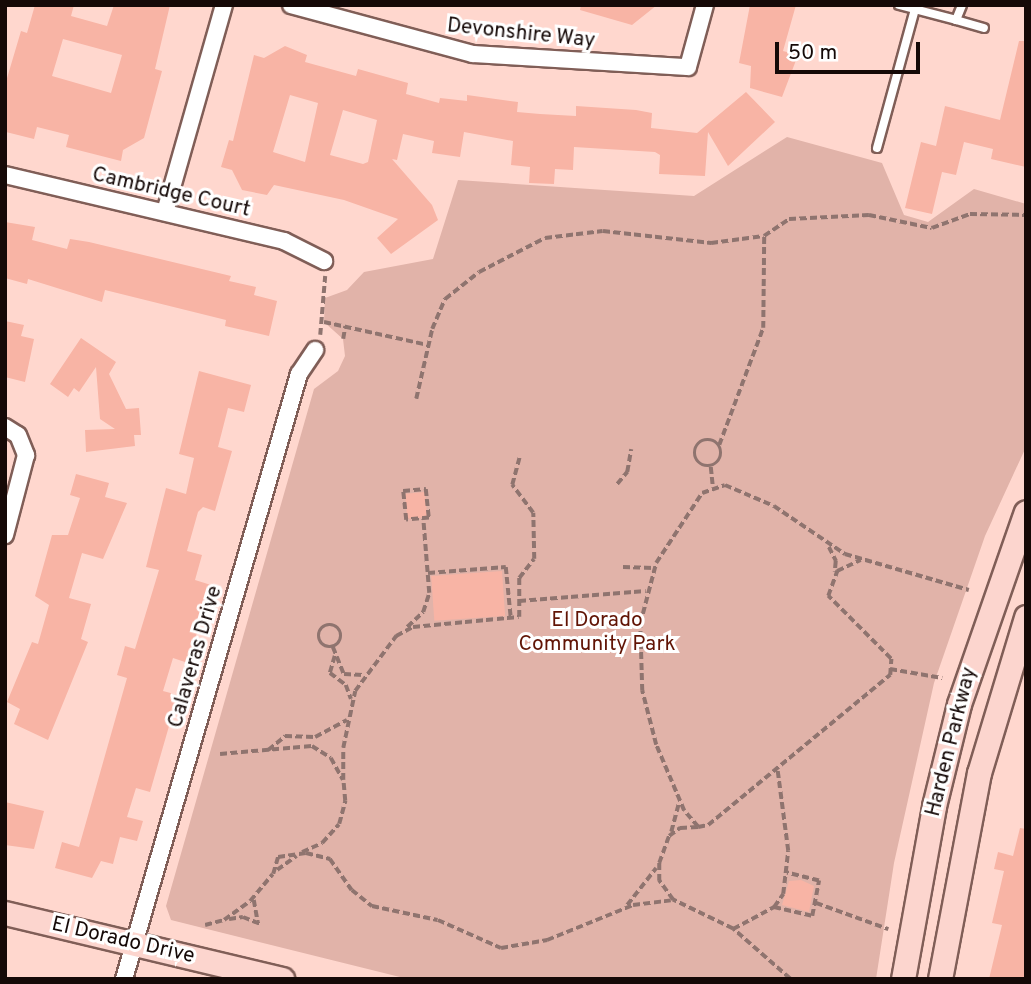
<!DOCTYPE html>
<html>
<head>
<meta charset="utf-8">
<style>
	body { margin:0 }
	#map { position:relative; width:1031px; height:984px; overflow:hidden; background:#ffd7ce; font-family:Overpass,sans-serif }
	div>[style] { position:absolute }
	[style*='--x'] { left:calc(var(--x)*1px); top:calc(var(--y)*1px); width:calc(var(--w)*1px); rotate:calc(var(--a)*1deg) }
	.green>* { inset:0; background:#e1b3a9 }
	.building>* { inset:0; background:#f8b4a5; transform-origin:0 0 }
	.path>* { height:3.5px; margin-top:-1.75px; transform-origin:0; background:repeating-linear-gradient(90deg,#8f746f 0 7px,transparent 0 10.5px) }
	.path>.ring { margin:-1.75px; padding:0; box-sizing:content-box; background:none; border:3.5px solid #8f746f; border-radius:50% }
	.roads { filter:drop-shadow(2px 0 #805e57) drop-shadow(-2px 0 #805e57) drop-shadow(0 2px #805e57) drop-shadow(0 -2px #805e57) }
	.lane>* { height:8px; margin:-4px; padding:0 4px; transform-origin:4px; border-radius:4px; background:#fff }
	.street>* { height:16px; margin:-8px; padding:0 8px; transform-origin:8px; border-radius:8px; background:#fff }
	.secondary>* { height:23px; margin:-11.5px; padding:0 11.5px; transform-origin:11.5px; border-radius:11.5px; background:#fcd5ce }
	span { translate:-50% -50%; white-space:nowrap; text-align:center; line-height:1.15; -webkit-text-stroke:6px #fff; paint-order:stroke }
	.street-label { font-size:21px; color:#150907 }
	.park-label { font-size:21px; color:#611405 }
	.frame { position:absolute; inset:0; border:7px solid #150907; pointer-events:none }
	.scale { position:absolute; left:775px; top:42px; width:145px; height:32px; box-sizing:border-box; border:4px solid #150907; border-top:0; padding-left:9px; font-size:21px; line-height:24px; white-space:nowrap; color:#150907; -webkit-text-stroke:5px #fff; paint-order:stroke }
</style>
</head>
<body>
<div id="map">
	<div class="green">
		<i style="clip-path:polygon(787px 137px,882px 163px,904px 215px,928px 222px,974px 189px,1026px 204px,1026px 447px,985px 536px,934px 683px,894px 863px,876px 979px,408px 979px,171px 920px,166px 906px,314px 389px,338px 371px,345px 356px,343px 339px,324px 322px,325px 298px,347px 290px,364px 272px,433px 259px,458px 180px,694px 196px)"></i>
	</div>
	<div class="building">
		<i style="clip-path:polygon(evenodd,35px 5px,74px 5px,71px 16px,107px 26px,114px 5px,170px 5px,155px 69px,162px 71px,144px 138px,123px 150px,121px 161px,66px 147px,69px 135px,37px 127px,34px 139px,6px 132px,5px 85px,21px 31px,27px 33px,35px 5px,63px 39px,122px 55px,111px 93px,52px 76px,63px 39px)"></i>
		<i style="clip-path:polygon(581px 5px,657px 5px,632px 25px,580px 10px)"></i>
		<i style="clip-path:polygon(750px 5px,796px 5px,783px 51px,798px 55px,782px 97px,750px 88px,751px 66px,739px 63px)"></i>
		<i style="clip-path:polygon(1019px 41px,1026px 41px,1026px 167px,991px 159px,993px 149px,964px 142px,956px 175px,942px 172px,932px 214px,905px 208px,921px 142px,936px 146px,945px 106px,1000px 120px)"></i>
		<i style="clip-path:polygon(evenodd,285px 46px,307px 55px,305px 62px,356px 76px,358px 69px,408px 83px,406px 94px,439px 103px,440px 98px,467px 101px,467px 95px,518px 102px,517px 112px,540px 114px,576px 116px,576px 106px,636px 110px,652px 113px,651px 128px,697px 133px,746px 92px,775px 122px,728px 166px,708px 132px,705px 176px,659px 174px,660px 155px,655px 152px,574px 147px,573px 170px,555px 169px,554px 184px,529px 183px,530px 167px,511px 165px,513px 141px,464px 132px,460px 157px,432px 153px,434px 141px,403px 134px,397px 160px,392px 159px,432px 205px,438px 220px,391px 254px,377px 238px,398px 219px,344px 200px,274px 185px,267px 195px,242px 190px,232px 170px,221px 167px,229px 140px,233px 141px,254px 55px,264px 58px,285px 46px,290px 95px,318px 103px,305px 162px,273px 152px,290px 95px,285px 46px,343px 110px,377px 120px,368px 162px,363px 164px,330px 155px,343px 110px)"></i>
		<i style="clip-path:polygon(5px 222px,35px 227px,32px 240px,67px 249px,70px 239px,89px 242px,231px 276px,229px 281px,256px 287px,254px 295px,277px 301px,269px 336px,225px 326px,226px 320px,105px 290px,102px 302px,28px 279px,27px 284px,5px 278px)"></i>
		<i style="clip-path:polygon(5px 321px,24px 325px,21px 336px,34px 339px,25px 382px,5px 377px)"></i>
		<i style="clip-path:polygon(81px 338px,116px 362px,109px 374px,126px 409px,139px 408px,141px 435px,134px 435px,135px 446px,86px 452px,85px 430px,115px 429px,100px 419px,96px 367px,79px 392px,74px 388px,68px 397px,50px 384px)"></i>
		<i style="clip-path:polygon(199px 371px,251px 385px,244px 412px,228px 408px,218px 447px,232px 451px,215px 511px,203px 507px,198px 512px,187px 551px,202px 555px,195px 580px,211px 585px,188px 663px,173px 658px,163px 691px,178px 695px,150px 792px,136px 788px,127px 817px,143px 821px,137px 841px,120px 837px,113px 864px,101px 861px,92px 878px,55px 868px,62px 842px,79px 847px,127px 678px,117px 675px,121px 661px,125px 646px,135px 649px,159px 570px,146px 567px,166px 488px,186px 494px,194px 458px,179px 454px)"></i>
		<i style="clip-path:polygon(76px 474px,109px 483px,105px 497px,127px 503px,103px 559px,82px 553px,69px 598px,91px 604px,81px 639px,88px 642px,48px 740px,14px 724px,20px 709px,7px 702px,32px 642px,38px 644px,49px 605px,35px 596px,52px 535px,68px 535px,80px 498px,70px 495px)"></i>
		<i style="left:425px;top:492px;width:25px;height:20px;rotate:85deg"></i>
		<i style="left:502px;top:571px;width:45px;height:71px;rotate:86deg"></i>
		<i style="clip-path:polygon(5px 802px,44px 811px,34px 849px,5px 845px)"></i>
		<i style="clip-path:polygon(1020px 828px,1026px 829px,1026px 979px,989px 979px,1002px 925px,992px 923px,1004px 871px,994px 869px,998px 852px,1013px 856px)"></i>
		<i style="clip-path:polygon(801px 880px,814px 886px,809px 912px,782px 905px,789px 881px)"></i>
	</div>
	<div class="path">
		<i style="--x:324;--y:322;--w:107;--a:12.5"></i>
		<i style="--x:320;--y:335;--w:59;--a:-85.2"></i>
		<i style="--x:343;--y:339;--w:13;--a:-81"></i>
		<i style="--x:416;--y:399;--w:72;--a:-77.1"></i>
		<i style="--x:432;--y:329;--w:33;--a:-67"></i>
		<i style="--x:445;--y:299;--w:43;--a:-38.5"></i>
		<i style="--x:479;--y:272;--w:74;--a:-27.3"></i>
		<i style="--x:545;--y:238;--w:58;--a:-6.9"></i>
		<i style="--x:603;--y:231;--w:109;--a:6.3"></i>
		<i style="--x:711;--y:243;--w:53;--a:-7.5"></i>
		<i style="--x:764;--y:236;--w:30;--a:-34"></i>
		<i style="--x:789;--y:219;--w:80;--a:-2.9"></i>
		<i style="--x:869;--y:215;--w:64;--a:11.7"></i>
		<i style="--x:932;--y:228;--w:40;--a:-20.2"></i>
		<i style="--x:970;--y:214;--w:56;--a:1"></i>
		<i class="ring" style="left:695px;top:440px;width:22.5px;height:22.5px"></i>
		<i style="--x:719;--y:445;--w:125;--a:-69.4"></i>
		<i style="--x:763;--y:328;--w:92;--a:-89.4"></i>
		<i style="--x:711;--y:467;--w:19;--a:84"></i>
		<i style="--x:617;--y:484;--w:16;--a:-50"></i>
		<i style="--x:627;--y:472;--w:23;--a:-80"></i>
		<i style="--x:426;--y:489;--w:29;--a:84"></i>
		<i style="--x:429;--y:518;--w:23;--a:175"></i>
		<i style="--x:406;--y:520;--w:29;--a:-96"></i>
		<i style="--x:403;--y:491;--w:23;--a:-5"></i>
		<i style="--x:829;--y:547;--w:16;--a:63"></i>
		<i style="--x:836;--y:561;--w:11;--a:95"></i>
		<i style="--x:623;--y:567;--w:31;--a:2"></i>
		<i style="--x:428;--y:573;--w:78;--a:-4.4"></i>
		<i style="--x:506;--y:567;--w:51;--a:84.4"></i>
		<i style="--x:519;--y:601;--w:127;--a:-4.5"></i>
		<i class="ring" style="left:319px;top:625px;width:18.5px;height:18.5px"></i>
		<i style="--x:407;--y:627;--w:22;--a:-43"></i>
		<i style="--x:423;--y:612;--w:20;--a:-72"></i>
		<i style="--x:429;--y:593;--w:74;--a:-94.6"></i>
		<i style="--x:333;--y:647;--w:29;--a:68"></i>
		<i style="--x:344;--y:674;--w:19;--a:3"></i>
		<i style="--x:335;--y:656;--w:18;--a:106"></i>
		<i style="--x:330;--y:673;--w:20;--a:37"></i>
		<i style="--x:346;--y:685;--w:15;--a:70"></i>
		<i style="--x:890;--y:669;--w:53;--a:9.8"></i>
		<i style="--x:268;--y:750;--w:22;--a:-39"></i>
		<i style="--x:285;--y:736;--w:30;--a:2"></i>
		<i style="--x:315;--y:737;--w:36;--a:-28"></i>
		<i style="--x:220;--y:754;--w:92;--a:-5"></i>
		<i style="--x:312;--y:746;--w:22;--a:32"></i>
		<i style="--x:331;--y:758;--w:25;--a:61"></i>
		<i style="--x:343;--y:780;--w:32;--a:-90"></i>
		<i style="--x:343;--y:748;--w:58;--a:-78.1"></i>
		<i style="--x:355;--y:691;--w:69;--a:-53.3"></i>
		<i style="--x:396;--y:636;--w:19;--a:-28"></i>
		<i style="--x:413;--y:627;--w:106;--a:-5.4"></i>
		<i style="--x:519;--y:617;--w:39;--a:-90"></i>
		<i style="--x:519;--y:578;--w:24;--a:-52"></i>
		<i style="--x:534;--y:559;--w:46;--a:-91.2"></i>
		<i style="--x:533;--y:513;--w:35;--a:-127"></i>
		<i style="--x:512;--y:485;--w:28;--a:-75"></i>
		<i style="--x:698;--y:827;--w:10;--a:-11"></i>
		<i style="--x:708;--y:825;--w:236;--a:-39.5"></i>
		<i style="--x:890;--y:675;--w:16;--a:-86"></i>
		<i style="--x:891;--y:659;--w:89;--a:-135"></i>
		<i style="--x:828;--y:596;--w:27;--a:-70"></i>
		<i style="--x:837;--y:571;--w:26;--a:-25"></i>
		<i style="--x:671;--y:832;--w:31;--a:-75"></i>
		<i style="--x:302;--y:852;--w:22;--a:-24"></i>
		<i style="--x:322;--y:843;--w:25;--a:-48"></i>
		<i style="--x:339;--y:824;--w:24;--a:-75"></i>
		<i style="--x:345;--y:801;--w:21;--a:-95"></i>
		<i style="--x:277;--y:870;--w:24;--a:-36"></i>
		<i style="--x:254;--y:900;--w:22;--a:80"></i>
		<i style="--x:816;--y:903;--w:77;--a:19.9"></i>
		<i style="--x:627;--y:905;--w:47;--a:-51.9"></i>
		<i style="--x:774;--y:907;--w:39;--a:13"></i>
		<i style="--x:812;--y:916;--w:36;--a:-79"></i>
		<i style="--x:819;--y:881;--w:33;--a:-166"></i>
		<i style="--x:229;--y:919;--w:14;--a:-8"></i>
		<i style="--x:243;--y:917;--w:18;--a:22"></i>
		<i style="--x:205;--y:925;--w:20;--a:-15"></i>
		<i style="--x:224;--y:920;--w:32;--a:-36"></i>
		<i style="--x:250;--y:901;--w:35;--a:-50"></i>
		<i style="--x:273;--y:874;--w:18;--a:-74"></i>
		<i style="--x:278;--y:857;--w:28;--a:-8"></i>
		<i style="--x:306;--y:853;--w:25;--a:14"></i>
		<i style="--x:330;--y:859;--w:38;--a:55"></i>
		<i style="--x:352;--y:890;--w:26;--a:39"></i>
		<i style="--x:372;--y:906;--w:67;--a:12"></i>
		<i style="--x:438;--y:920;--w:69;--a:24"></i>
		<i style="--x:501;--y:948;--w:47;--a:-9.9"></i>
		<i style="--x:547;--y:940;--w:93;--a:-22.1"></i>
		<i style="--x:633;--y:905;--w:38;--a:-7"></i>
		<i style="--x:733;--y:929;--w:47;--a:-28.2"></i>
		<i style="--x:774;--y:907;--w:16;--a:-55"></i>
		<i style="--x:783;--y:894;--w:43;--a:-83.4"></i>
		<i style="--x:788;--y:851;--w:84;--a:-97.5"></i>
		<i style="--x:790;--y:979;--w:76;--a:-138.7"></i>
		<i style="--x:733;--y:929;--w:67;--a:-154.2"></i>
		<i style="--x:673;--y:900;--w:24;--a:-126"></i>
		<i style="--x:659;--y:881;--w:18;--a:-90"></i>
		<i style="--x:659;--y:863;--w:29;--a:-70"></i>
		<i style="--x:669;--y:836;--w:14;--a:-36"></i>
		<i style="--x:680;--y:828;--w:18;--a:-3"></i>
		<i style="--x:698;--y:827;--w:21;--a:-131"></i>
		<i style="--x:684;--y:811;--w:72;--a:-113"></i>
		<i style="--x:656;--y:745;--w:56;--a:-104.5"></i>
		<i style="--x:642;--y:691;--w:67;--a:-91.7"></i>
		<i style="--x:640;--y:624;--w:63;--a:-75.3"></i>
		<i style="--x:656;--y:563;--w:84;--a:-56.7"></i>
		<i style="--x:702;--y:493;--w:24;--a:-19"></i>
		<i style="--x:725;--y:485;--w:53;--a:23.2"></i>
		<i style="--x:774;--y:506;--w:86;--a:34.1"></i>
		<i style="--x:845;--y:554;--w:129;--a:16.2"></i>
	</div>
	<div class="roads">
		<div class="lane">
			<i style="--x:899;--y:5;--w:59;--a:14.7"></i>
			<i style="--x:956;--y:20;--w:16;--a:-68"></i>
			<i style="--x:956;--y:20;--w:29;--a:16"></i>
			<i style="--x:877;--y:148;--w:148;--a:-74.7"></i>
		</div>
		<div class="street">
			<i style="--x:291;--y:5;--w:188;--a:15.1"></i>
			<i style="--x:473;--y:54;--w:215;--a:3.5"></i>
			<i style="--x:688;--y:67;--w:64;--a:-74.7"></i>
			<i style="--x:5;--y:175;--w:287;--a:13.3"></i>
			<i style="--x:284;--y:241;--w:45;--a:26.6"></i>
			<i style="--x:165;--y:212;--w:215;--a:-74.1"></i>
			<i style="--x:5;--y:427;--w:15;--a:32"></i>
			<i style="--x:18;--y:435;--w:22;--a:68"></i>
			<i style="--x:26;--y:455;--w:83;--a:104.7"></i>
			<i style="--x:124;--y:979;--w:630;--a:-73.87"></i>
			<i style="--x:299;--y:374;--w:29;--a:-56"></i>
		</div>
		<div class="secondary">
			<i style="--x:5;--y:913;--w:285;--a:13.4"></i>
			<i style="--x:903;--y:979;--w:176;--a:-79.8"></i>
			<i style="--x:934;--y:806;--w:105;--a:-76.2"></i>
			<i style="--x:959;--y:704;--w:203;--a:-70.8"></i>
			<i style="--x:940;--y:979;--w:210;--a:-79.3"></i>
			<i style="--x:979;--y:773;--w:163;--a:-73.2"></i>
		</div>
	</div>
	<div class="street-label">
		<span style="left:521px;top:34px;rotate:6deg">Devonshire Way</span>
		<span style="left:171px;top:193px;rotate:13deg">Cambridge Court</span>
		<span style="left:196px;top:657px;rotate:-74deg">Calaveras Drive</span>
		<span style="left:952px;top:742px;rotate:-76deg">Harden Parkway</span>
		<span style="left:123px;top:941px;rotate:13deg">El Dorado Drive</span>
	</div>
	<div class="park-label">
		<span style="left:597px;top:633px">El Dorado<br>Community Park</span>
	</div>
	<div class="frame"></div>
	<div class="scale">50 m</div>
</div>
</body>
</html>
